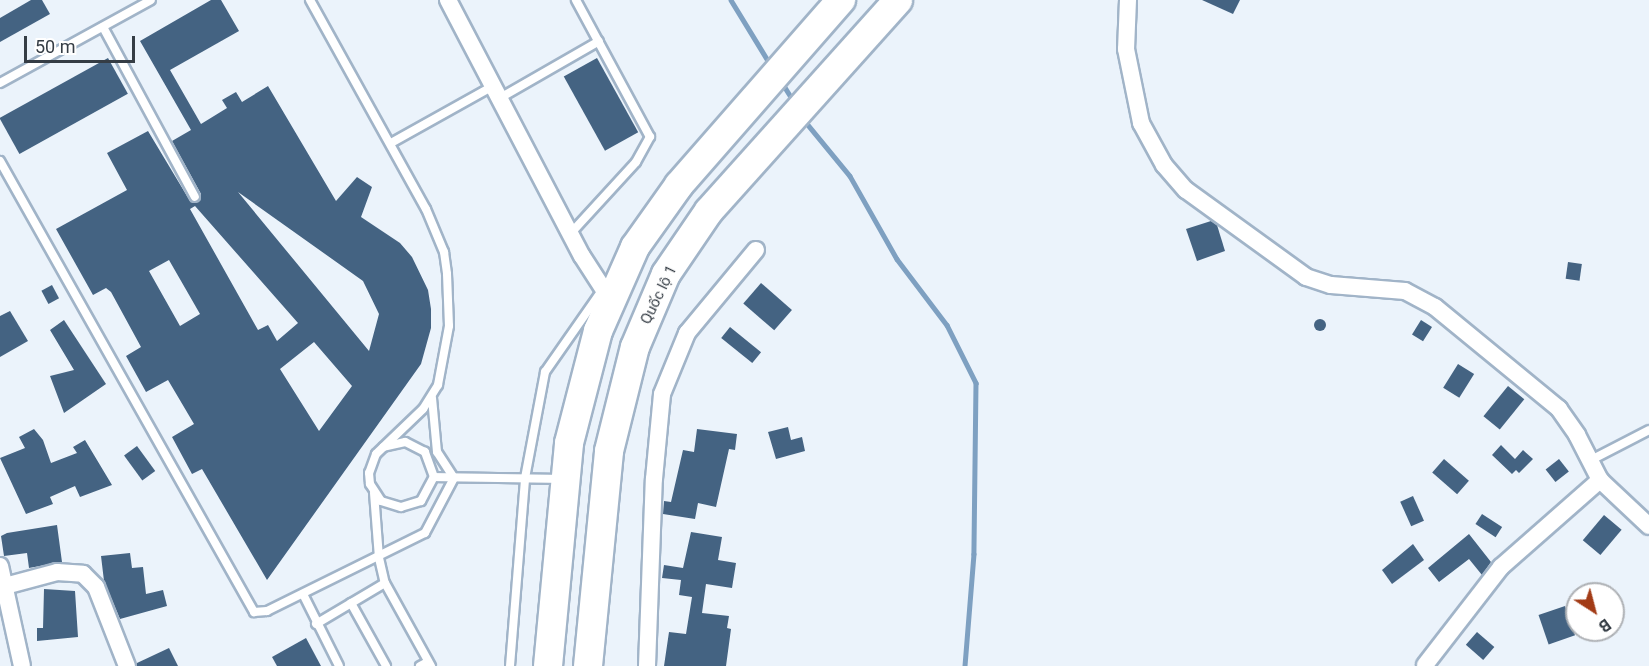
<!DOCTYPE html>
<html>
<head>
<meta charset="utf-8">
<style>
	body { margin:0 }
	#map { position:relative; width:1649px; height:666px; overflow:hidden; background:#ebf3fb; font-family:Roboto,sans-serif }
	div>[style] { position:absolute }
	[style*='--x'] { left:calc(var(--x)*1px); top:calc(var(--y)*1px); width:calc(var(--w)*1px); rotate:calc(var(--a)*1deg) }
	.stream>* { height:4.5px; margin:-2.25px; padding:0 2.25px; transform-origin:2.25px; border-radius:2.25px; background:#7ea0c1 }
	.building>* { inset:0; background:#446382; transform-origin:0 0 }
	.round { border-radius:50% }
	.roads { filter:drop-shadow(2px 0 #a1b4c8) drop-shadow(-2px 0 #a1b4c8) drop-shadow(0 2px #a1b4c8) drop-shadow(0 -2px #a1b4c8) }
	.service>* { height:8px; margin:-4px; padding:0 4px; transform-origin:4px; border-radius:4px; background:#fff }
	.minor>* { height:16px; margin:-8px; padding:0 8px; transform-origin:8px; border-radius:8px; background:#fff }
	.trunk>* { height:28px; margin:-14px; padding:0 14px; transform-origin:14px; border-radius:14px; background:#fff }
	span { translate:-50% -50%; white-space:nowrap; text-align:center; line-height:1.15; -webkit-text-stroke:6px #fff; paint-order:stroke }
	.street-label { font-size:15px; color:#353d45 }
	.north { position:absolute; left:1565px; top:582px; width:60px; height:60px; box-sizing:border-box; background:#fff; border:2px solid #aeb1b5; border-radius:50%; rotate:144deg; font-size:16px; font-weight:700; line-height:24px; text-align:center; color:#353d45 }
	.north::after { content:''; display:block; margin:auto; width:21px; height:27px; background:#a23b16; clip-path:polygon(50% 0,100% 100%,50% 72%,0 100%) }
	.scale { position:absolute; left:24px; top:36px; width:111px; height:27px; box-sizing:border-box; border:3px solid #353d45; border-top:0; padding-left:8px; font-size:18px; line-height:21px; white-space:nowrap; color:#353d45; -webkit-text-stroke:4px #fff; paint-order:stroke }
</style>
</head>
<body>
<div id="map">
	<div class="stream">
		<i style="--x:731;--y:0;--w:75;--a:58.6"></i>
		<i style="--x:781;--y:81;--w:25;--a:58"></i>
		<i style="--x:804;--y:120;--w:72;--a:50.6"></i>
		<i style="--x:850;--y:176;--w:95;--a:60.5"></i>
		<i style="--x:897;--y:259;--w:83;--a:52.9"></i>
		<i style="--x:947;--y:325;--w:65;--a:63.4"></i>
		<i style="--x:976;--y:383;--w:171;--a:90.7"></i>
		<i style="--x:974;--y:554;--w:112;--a:94.6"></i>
	</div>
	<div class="building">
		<i style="clip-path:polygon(31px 0,42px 0,50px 14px,0 42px,0 18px)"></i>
		<i style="clip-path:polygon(evenodd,211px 0,221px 0,239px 31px,170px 70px,201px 124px,227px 108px,222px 100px,236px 92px,242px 102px,268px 86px,336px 201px,357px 177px,372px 187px,361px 217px,400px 243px,412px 257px,428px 290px,431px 309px,431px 328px,421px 364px,267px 580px,202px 469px,192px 474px,172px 437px,194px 424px,168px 380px,146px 392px,126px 356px,141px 347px,111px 292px,106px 288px,93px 295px,56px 229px,127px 190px,107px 153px,148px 131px,190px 201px,200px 201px,201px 194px,172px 141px,191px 130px,140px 41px,211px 0,238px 192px,363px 281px,379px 314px,369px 351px,238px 192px,211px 0,195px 206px,298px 323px,277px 341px,268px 325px,258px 330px,190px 209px,195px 206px,211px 0,169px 260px,200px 314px,180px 326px,149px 271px,169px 260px,211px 0,314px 342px,352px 386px,319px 431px,280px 369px,314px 342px)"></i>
		<i style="clip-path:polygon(1202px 0,1240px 0,1233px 14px)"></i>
		<i style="left:108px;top:58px;width:41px;height:124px;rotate:61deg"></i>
		<i style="left:597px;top:58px;width:85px;height:38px;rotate:61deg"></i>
		<i style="clip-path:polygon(1211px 221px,1217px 225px,1225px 251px,1197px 261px,1186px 229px)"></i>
		<i style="left:1568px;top:262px;width:14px;height:17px;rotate:8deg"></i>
		<i style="left:761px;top:283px;width:41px;height:27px;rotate:41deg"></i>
		<i style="left:52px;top:285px;width:15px;height:12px;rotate:62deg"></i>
		<i style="clip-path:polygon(10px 311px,28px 341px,0 357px,0 316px)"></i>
		<i class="round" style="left:1314px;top:319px;width:12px;height:12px"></i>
		<i style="clip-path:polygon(64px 320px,106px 384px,64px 413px,50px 376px,74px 370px,50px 330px)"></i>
		<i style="left:1421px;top:320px;width:13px;height:17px;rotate:32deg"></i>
		<i style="left:730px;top:327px;width:40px;height:14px;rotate:39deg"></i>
		<i style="left:1458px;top:364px;width:19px;height:28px;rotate:32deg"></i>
		<i style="left:1508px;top:386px;width:21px;height:39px;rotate:39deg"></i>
		<i style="clip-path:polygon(788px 427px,791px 440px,802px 437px,805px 451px,776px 459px,768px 432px)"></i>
		<i style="clip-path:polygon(34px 429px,43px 440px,51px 463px,77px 453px,73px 447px,85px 440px,112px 485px,80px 497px,75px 486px,50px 497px,53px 504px,26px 514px,0 458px,25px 448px,19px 437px)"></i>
		<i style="clip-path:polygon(697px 429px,737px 434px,735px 450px,729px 449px,716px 507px,698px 503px,695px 519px,663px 514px,664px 501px,671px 502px,683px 450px,694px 452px)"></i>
		<i style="clip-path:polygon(1501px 445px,1515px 459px,1523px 450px,1533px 459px,1519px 473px,1516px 470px,1512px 474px,1492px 455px)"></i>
		<i style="left:137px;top:446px;width:31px;height:16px;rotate:54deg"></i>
		<i style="left:1444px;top:459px;width:33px;height:18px;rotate:41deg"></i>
		<i style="left:1559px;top:459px;width:16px;height:17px;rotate:52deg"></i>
		<i style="left:1413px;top:496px;width:27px;height:14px;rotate:66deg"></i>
		<i style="left:1482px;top:514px;width:24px;height:12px;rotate:33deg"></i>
		<i style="left:1604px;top:515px;width:23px;height:33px;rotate:40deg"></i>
		<i style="clip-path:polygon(57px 525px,62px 562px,29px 568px,27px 553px,4px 556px,1px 536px,7px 533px)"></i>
		<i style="clip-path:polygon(691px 532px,722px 537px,718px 560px,736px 563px,732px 588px,706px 584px,702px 613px,729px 616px,727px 628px,731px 629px,726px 666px,664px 666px,669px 632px,686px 634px,692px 597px,679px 595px,681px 580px,662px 578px,664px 565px,683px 568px)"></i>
		<i style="clip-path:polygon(1469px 534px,1491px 562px,1482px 575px,1469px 559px,1439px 582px,1428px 568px)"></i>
		<i style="clip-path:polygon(1413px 544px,1424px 560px,1392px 584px,1382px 570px)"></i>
		<i style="clip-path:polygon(130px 553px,132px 568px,143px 567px,146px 594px,163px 590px,167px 606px,120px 619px,104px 581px,101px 556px)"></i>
		<i style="clip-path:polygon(44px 589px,75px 591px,78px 637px,37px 641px,37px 628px,43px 628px)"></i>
		<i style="left:1565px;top:606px;width:31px;height:28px;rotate:71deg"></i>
		<i style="left:1477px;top:632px;width:23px;height:17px;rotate:41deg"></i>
		<i style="clip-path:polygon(306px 638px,321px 666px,277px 666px,272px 657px)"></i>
		<i style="clip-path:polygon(169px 648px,178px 666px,137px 666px,137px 663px)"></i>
	</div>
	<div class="roads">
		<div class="service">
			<i style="--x:310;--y:0;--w:239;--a:61"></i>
			<i style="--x:426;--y:209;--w:47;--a:67.3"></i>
			<i style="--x:444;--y:252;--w:22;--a:82"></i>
			<i style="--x:447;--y:274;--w:52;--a:87.8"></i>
			<i style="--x:449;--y:326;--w:60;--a:100.6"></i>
			<i style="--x:438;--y:385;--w:28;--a:122"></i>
			<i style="--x:423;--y:409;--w:65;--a:136.2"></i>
			<i style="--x:376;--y:454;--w:20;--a:110"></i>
			<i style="--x:369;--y:473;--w:11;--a:85"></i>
			<i style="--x:370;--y:484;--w:20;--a:57"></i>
			<i style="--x:381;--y:501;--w:21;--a:17"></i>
			<i style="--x:401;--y:507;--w:21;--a:-17"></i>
			<i style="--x:421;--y:501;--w:27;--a:-62"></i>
			<i style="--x:434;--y:477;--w:27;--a:-110"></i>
			<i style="--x:425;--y:452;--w:22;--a:-153"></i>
			<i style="--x:405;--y:442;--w:22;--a:167"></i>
			<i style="--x:103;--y:27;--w:193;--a:61.6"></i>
			<i style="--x:0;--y:83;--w:172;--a:-28.8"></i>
			<i style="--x:500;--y:98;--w:114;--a:-29.9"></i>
			<i style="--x:391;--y:143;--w:117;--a:-29.2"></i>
			<i style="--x:0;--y:161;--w:518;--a:60.61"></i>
			<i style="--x:254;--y:612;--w:13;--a:-4"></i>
			<i style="--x:267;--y:611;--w:176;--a:-26.3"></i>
			<i style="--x:425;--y:533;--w:62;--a:-62.2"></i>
			<i style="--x:454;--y:478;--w:31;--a:-123"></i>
			<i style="--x:437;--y:452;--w:54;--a:-95.3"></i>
			<i style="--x:571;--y:233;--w:96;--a:-47.5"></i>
			<i style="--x:636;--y:162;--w:29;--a:-61"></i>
			<i style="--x:650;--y:137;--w:156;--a:-118.4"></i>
			<i style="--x:1591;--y:460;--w:65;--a:-27.3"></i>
			<i style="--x:434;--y:477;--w:128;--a:0.9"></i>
			<i style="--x:374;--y:493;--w:65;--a:85.6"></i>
			<i style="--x:379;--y:558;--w:26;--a:77"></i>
			<i style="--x:385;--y:583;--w:95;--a:61"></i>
			<i style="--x:303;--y:594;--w:80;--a:63.4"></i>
			<i style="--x:351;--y:603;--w:72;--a:60.9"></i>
			<i style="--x:316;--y:624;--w:80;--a:-30.7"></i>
			<i style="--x:420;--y:666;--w:9;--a:-27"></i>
			<i style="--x:510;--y:666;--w:189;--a:-85.4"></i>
			<i style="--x:525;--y:478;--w:108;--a:-79.3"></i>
			<i style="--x:545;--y:372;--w:101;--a:-55.1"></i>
		</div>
		<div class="minor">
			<i style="--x:448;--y:0;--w:289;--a:62.4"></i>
			<i style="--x:582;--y:256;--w:54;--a:57.2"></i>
			<i style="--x:1128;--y:0;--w:49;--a:92.3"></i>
			<i style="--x:1126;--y:49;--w:76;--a:78.5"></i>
			<i style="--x:1141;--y:123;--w:48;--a:61.3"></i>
			<i style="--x:1164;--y:165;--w:33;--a:49"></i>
			<i style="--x:1186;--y:190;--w:148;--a:35.9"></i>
			<i style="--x:1306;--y:277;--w:26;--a:18"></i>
			<i style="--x:1331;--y:285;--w:74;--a:4.6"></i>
			<i style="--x:1405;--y:291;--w:34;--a:28"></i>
			<i style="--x:1435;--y:307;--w:161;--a:39.4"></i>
			<i style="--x:1559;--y:409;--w:32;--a:55"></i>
			<i style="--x:1577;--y:435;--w:51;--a:62.9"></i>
			<i style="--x:1600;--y:480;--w:67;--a:43.2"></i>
			<i style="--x:0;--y:566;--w:102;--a:77.6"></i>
			<i style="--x:5;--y:586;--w:54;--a:-15.1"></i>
			<i style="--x:57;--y:572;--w:26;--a:4"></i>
			<i style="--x:83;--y:574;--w:18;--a:45"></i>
			<i style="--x:96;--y:587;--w:85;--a:68.6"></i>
			<i style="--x:1425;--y:665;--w:124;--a:-52.2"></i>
			<i style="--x:1501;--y:567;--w:132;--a:-41.3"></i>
			<i style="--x:647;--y:666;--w:187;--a:-87.9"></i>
			<i style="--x:654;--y:479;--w:85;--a:-84.6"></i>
			<i style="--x:662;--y:394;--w:66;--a:-67.7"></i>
			<i style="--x:687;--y:333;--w:108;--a:-50.3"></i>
		</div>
		<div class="trunk">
			<i style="--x:548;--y:666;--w:224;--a:-84.6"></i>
			<i style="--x:569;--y:443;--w:116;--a:-75.5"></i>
			<i style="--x:598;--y:331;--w:92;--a:-66.2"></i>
			<i style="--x:635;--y:247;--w:76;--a:-54.6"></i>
			<i style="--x:679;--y:185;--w:246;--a:-48.8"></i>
			<i style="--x:588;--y:666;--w:216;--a:-84.4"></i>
			<i style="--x:609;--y:451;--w:107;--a:-76"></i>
			<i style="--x:635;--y:347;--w:79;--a:-67"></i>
			<i style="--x:666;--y:274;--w:76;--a:-55.7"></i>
			<i style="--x:709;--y:211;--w:283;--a:-48.1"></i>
		</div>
	</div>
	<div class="street-label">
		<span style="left:659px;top:295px;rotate:-64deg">Quốc lộ 1</span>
	</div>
	<div class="north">B</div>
	<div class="scale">50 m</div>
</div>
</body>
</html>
